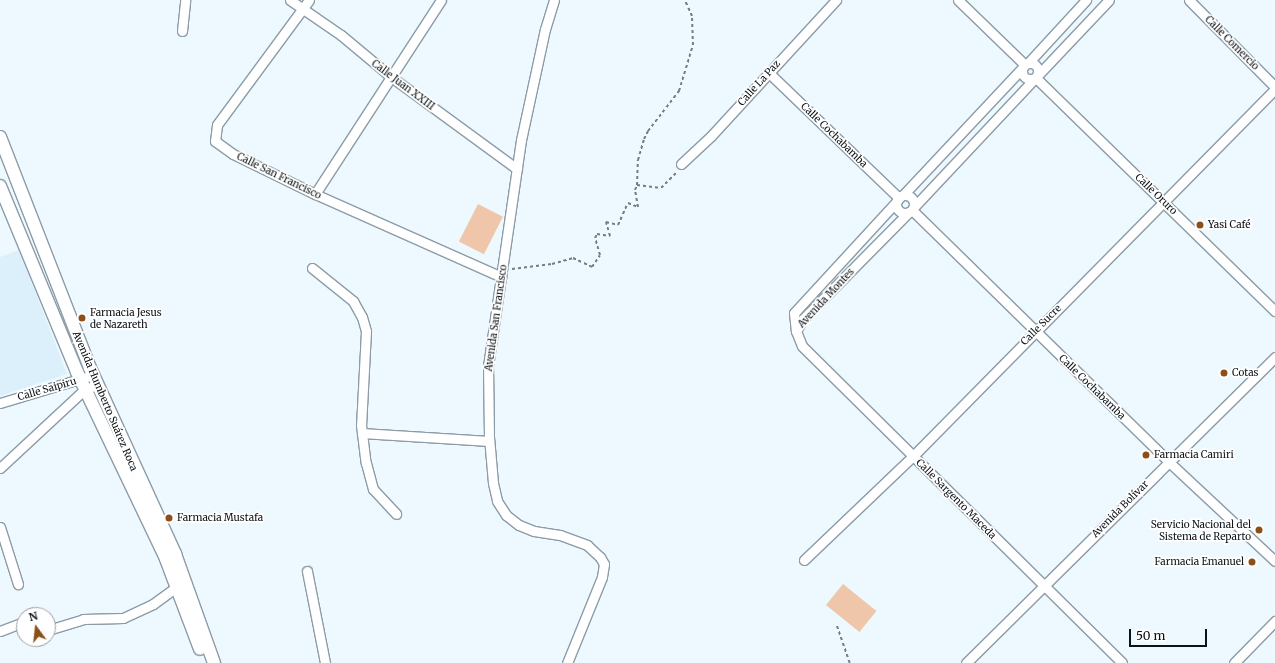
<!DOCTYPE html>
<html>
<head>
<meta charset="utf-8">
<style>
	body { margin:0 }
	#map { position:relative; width:1275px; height:663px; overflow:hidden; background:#eef8ff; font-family:Merriweather,serif }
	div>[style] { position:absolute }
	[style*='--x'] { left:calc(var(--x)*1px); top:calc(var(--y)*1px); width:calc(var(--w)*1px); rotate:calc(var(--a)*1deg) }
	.built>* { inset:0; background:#dcf0fc }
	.green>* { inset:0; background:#efc6aa; transform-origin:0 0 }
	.path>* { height:2px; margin-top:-1px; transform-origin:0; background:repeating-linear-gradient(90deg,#757d83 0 3px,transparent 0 6px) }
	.roads { filter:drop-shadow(1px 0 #8c9ca7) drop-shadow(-1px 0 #8c9ca7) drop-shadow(0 1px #8c9ca7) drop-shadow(0 -1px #8c9ca7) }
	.minor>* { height:9px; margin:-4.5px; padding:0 4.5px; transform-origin:4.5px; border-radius:4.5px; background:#fff }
	.minor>.ring { margin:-4.5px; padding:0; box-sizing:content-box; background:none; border:9px solid #fff; border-radius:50% }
	.secondary>* { height:12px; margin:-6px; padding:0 6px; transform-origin:6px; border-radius:6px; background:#fff }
	.dots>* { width:11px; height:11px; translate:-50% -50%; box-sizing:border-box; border:2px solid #fff; border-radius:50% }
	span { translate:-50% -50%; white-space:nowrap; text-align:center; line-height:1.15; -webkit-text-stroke:3.5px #fff; paint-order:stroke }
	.street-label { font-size:10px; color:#0c1216 }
	.poi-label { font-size:10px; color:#0c1216 }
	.left { translate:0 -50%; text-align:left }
	.right { translate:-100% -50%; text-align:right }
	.north { position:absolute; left:16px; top:607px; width:40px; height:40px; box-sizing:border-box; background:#fff; border:1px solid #9ea0a2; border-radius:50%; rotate:345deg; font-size:11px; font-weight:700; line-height:16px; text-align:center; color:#0c1216 }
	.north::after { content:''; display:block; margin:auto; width:14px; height:18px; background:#8e4e17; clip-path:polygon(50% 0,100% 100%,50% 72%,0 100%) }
	.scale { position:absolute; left:1129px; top:629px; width:78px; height:18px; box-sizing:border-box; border:2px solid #0c1216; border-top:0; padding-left:5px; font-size:12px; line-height:14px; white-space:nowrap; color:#0c1216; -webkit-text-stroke:3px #fff; paint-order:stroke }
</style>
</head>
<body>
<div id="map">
	<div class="built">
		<i style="clip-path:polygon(19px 250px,67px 374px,0 396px,0 257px)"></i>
	</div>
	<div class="green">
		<i style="left:478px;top:204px;width:28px;height:42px;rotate:27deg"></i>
		<i style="left:843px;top:584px;width:43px;height:27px;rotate:39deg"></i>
	</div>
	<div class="path">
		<i style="--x:637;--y:185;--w:24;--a:7"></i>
		<i style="--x:661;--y:188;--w:23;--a:-45"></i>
		<i style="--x:512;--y:269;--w:40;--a:-7.1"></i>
		<i style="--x:552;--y:264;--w:22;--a:-16"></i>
		<i style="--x:573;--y:258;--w:21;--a:25"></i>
		<i style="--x:592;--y:267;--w:14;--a:-56"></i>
		<i style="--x:600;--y:255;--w:18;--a:-106"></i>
		<i style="--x:595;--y:238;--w:4;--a:-63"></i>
		<i style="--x:597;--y:234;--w:13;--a:9"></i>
		<i style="--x:610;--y:236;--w:15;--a:-106"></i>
		<i style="--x:606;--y:222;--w:12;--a:14"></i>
		<i style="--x:618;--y:225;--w:24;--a:-66"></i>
		<i style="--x:628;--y:203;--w:11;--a:22"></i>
		<i style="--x:638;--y:207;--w:17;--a:-100"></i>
		<i style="--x:635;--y:190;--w:5;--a:-68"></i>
		<i style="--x:637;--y:185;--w:25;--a:-88"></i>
		<i style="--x:638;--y:160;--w:22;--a:-74"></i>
		<i style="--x:644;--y:139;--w:9;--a:-63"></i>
		<i style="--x:648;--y:131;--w:51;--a:-52.2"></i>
		<i style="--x:679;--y:91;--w:48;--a:-73.1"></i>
		<i style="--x:693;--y:45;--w:29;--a:-92"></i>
		<i style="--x:692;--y:16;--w:17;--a:-114"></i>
		<i style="--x:837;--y:626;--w:39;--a:71"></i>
	</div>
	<div class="roads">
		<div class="minor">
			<i style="--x:290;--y:0;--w:62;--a:34.5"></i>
			<i style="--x:341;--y:35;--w:64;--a:39.9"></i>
			<i style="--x:390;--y:76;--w:157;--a:36.2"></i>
			<i style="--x:309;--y:0;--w:155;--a:126.4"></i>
			<i style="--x:217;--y:125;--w:16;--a:97"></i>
			<i style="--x:215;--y:141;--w:22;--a:36"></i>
			<i style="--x:233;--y:154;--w:91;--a:26"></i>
			<i style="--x:315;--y:194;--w:204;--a:24"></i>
			<i style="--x:554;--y:0;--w:30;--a:107"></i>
			<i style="--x:545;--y:29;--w:114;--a:102.2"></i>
			<i style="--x:521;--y:140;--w:227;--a:98.3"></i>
			<i style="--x:488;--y:365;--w:72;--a:89.2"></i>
			<i style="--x:489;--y:437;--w:46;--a:85"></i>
			<i style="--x:493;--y:483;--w:18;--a:77"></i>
			<i style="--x:497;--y:501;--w:17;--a:57"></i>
			<i style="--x:506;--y:515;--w:16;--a:38"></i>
			<i style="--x:519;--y:525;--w:16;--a:22"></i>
			<i style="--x:534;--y:531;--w:26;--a:9"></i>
			<i style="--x:560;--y:535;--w:29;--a:20"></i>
			<i style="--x:587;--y:545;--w:18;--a:43"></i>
			<i style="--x:600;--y:557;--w:8;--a:60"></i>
			<i style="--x:604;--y:564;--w:13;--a:99"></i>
			<i style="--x:602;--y:577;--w:93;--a:112.1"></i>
			<i style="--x:958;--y:0;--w:93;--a:44.1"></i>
			<i style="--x:1189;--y:0;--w:122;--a:45.3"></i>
			<i style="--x:182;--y:31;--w:31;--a:-84"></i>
			<i class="ring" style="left:1022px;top:63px;width:7px;height:7px"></i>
			<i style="--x:1028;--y:63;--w:86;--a:-47.4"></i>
			<i style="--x:768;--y:72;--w:182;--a:43.9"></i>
			<i style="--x:1038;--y:75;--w:103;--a:-46.6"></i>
			<i style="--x:1036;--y:78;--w:334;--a:44.3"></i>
			<i style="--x:681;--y:164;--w:41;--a:-43"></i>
			<i style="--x:711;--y:136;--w:185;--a:-47.4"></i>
			<i style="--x:315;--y:194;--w:231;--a:-57"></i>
			<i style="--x:903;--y:195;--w:175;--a:-46.8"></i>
			<i class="ring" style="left:896px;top:195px;width:9px;height:9px"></i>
			<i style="--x:897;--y:201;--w:152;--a:132.6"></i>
			<i style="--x:794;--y:313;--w:18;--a:84"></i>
			<i style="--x:796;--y:331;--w:16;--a:68"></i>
			<i style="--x:802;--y:346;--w:450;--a:44.7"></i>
			<i style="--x:913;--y:208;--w:177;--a:-46.8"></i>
			<i style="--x:912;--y:210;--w:359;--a:44.4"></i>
			<i style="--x:1168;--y:461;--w:146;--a:43.1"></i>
			<i style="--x:312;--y:268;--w:53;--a:38.8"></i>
			<i style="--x:353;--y:301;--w:18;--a:61"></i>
			<i style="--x:362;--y:317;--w:15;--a:74"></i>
			<i style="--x:366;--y:331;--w:94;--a:93"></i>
			<i style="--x:361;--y:425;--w:38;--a:83"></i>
			<i style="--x:366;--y:463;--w:27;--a:75"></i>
			<i style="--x:373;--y:489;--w:34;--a:47"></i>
			<i style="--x:796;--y:331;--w:14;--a:-60"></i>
			<i style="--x:803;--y:319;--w:151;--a:-45.3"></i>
			<i style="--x:0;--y:403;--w:97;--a:-16.8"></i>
			<i style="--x:362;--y:433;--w:127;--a:3.6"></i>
			<i style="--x:0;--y:468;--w:116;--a:-42.9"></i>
			<i style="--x:85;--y:389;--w:13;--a:-18"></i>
			<i style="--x:0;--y:527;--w:60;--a:72.5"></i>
			<i style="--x:804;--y:560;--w:151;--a:-43.7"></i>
			<i style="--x:913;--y:456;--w:515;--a:-45.39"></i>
			<i style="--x:307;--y:571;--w:94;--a:78.9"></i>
			<i style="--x:48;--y:630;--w:37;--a:-17"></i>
			<i style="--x:83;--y:619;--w:40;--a:-1.4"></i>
			<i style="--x:123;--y:618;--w:33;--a:-25"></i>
			<i style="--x:153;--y:604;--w:29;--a:-36"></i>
			<i style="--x:0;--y:631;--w:22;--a:-21"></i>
			<i style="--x:21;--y:623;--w:4;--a:34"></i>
			<i style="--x:966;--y:663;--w:435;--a:-44.7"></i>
			<i style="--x:1234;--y:663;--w:59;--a:-45.7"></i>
		</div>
		<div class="secondary">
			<i style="--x:0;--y:137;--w:248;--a:68.7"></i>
			<i style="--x:90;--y:368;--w:205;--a:65.4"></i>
			<i style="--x:175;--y:554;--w:116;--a:70.3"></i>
			<i style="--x:0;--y:186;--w:201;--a:67.5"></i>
			<i style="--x:77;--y:372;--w:207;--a:64.5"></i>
			<i style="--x:166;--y:559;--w:96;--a:69.3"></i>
		</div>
	</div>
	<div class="dots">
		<i style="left:1200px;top:225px;background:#8e4e17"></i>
		<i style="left:82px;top:318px;background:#8e4e17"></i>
		<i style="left:1224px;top:373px;background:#8e4e17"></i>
		<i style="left:1146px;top:455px;background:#8e4e17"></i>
		<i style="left:169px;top:518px;background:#8e4e17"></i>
		<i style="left:1259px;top:530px;background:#8e4e17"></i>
		<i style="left:1252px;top:562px;background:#8e4e17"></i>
	</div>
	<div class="street-label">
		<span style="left:1232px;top:43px;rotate:45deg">Calle Comercio</span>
		<span style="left:759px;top:83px;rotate:-48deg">Calle La Paz</span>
		<span style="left:403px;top:85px;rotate:37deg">Calle Juan XXIII</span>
		<span style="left:834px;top:135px;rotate:44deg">Calle Cochabamba</span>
		<span style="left:279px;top:176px;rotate:26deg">Calle San Francisco</span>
		<span style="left:1156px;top:194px;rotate:44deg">Calle Oruro</span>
		<span style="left:826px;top:298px;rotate:-47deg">Avenida Montes</span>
		<span style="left:496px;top:318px;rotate:-82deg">Avenida San Francisco</span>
		<span style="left:1041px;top:325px;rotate:-45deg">Calle Sucre</span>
		<span style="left:1092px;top:387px;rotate:44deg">Calle Cochabamba</span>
		<span style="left:47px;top:389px;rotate:-16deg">Calle Saipiru</span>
		<span style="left:105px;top:401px;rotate:67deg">Avenida Humberto Suárez Roca</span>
		<span style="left:956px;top:499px;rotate:45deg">Calle Sargento Maceda</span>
		<span style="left:1120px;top:509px;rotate:-45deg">Avenida Bolívar</span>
	</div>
	<div class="poi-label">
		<span class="left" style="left:1208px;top:225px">Yasi Café</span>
		<span class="left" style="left:90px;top:318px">Farmacia Jesus<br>de Nazareth</span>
		<span class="left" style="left:1232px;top:373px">Cotas</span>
		<span class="left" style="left:1154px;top:455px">Farmacia Camiri</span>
		<span class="left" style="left:177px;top:518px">Farmacia Mustafa</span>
		<span class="right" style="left:1251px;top:530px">Servicio Nacional del<br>Sistema de Reparto</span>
		<span class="right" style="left:1244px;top:562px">Farmacia Emanuel</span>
	</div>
	<div class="north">N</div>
	<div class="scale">50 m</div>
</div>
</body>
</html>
